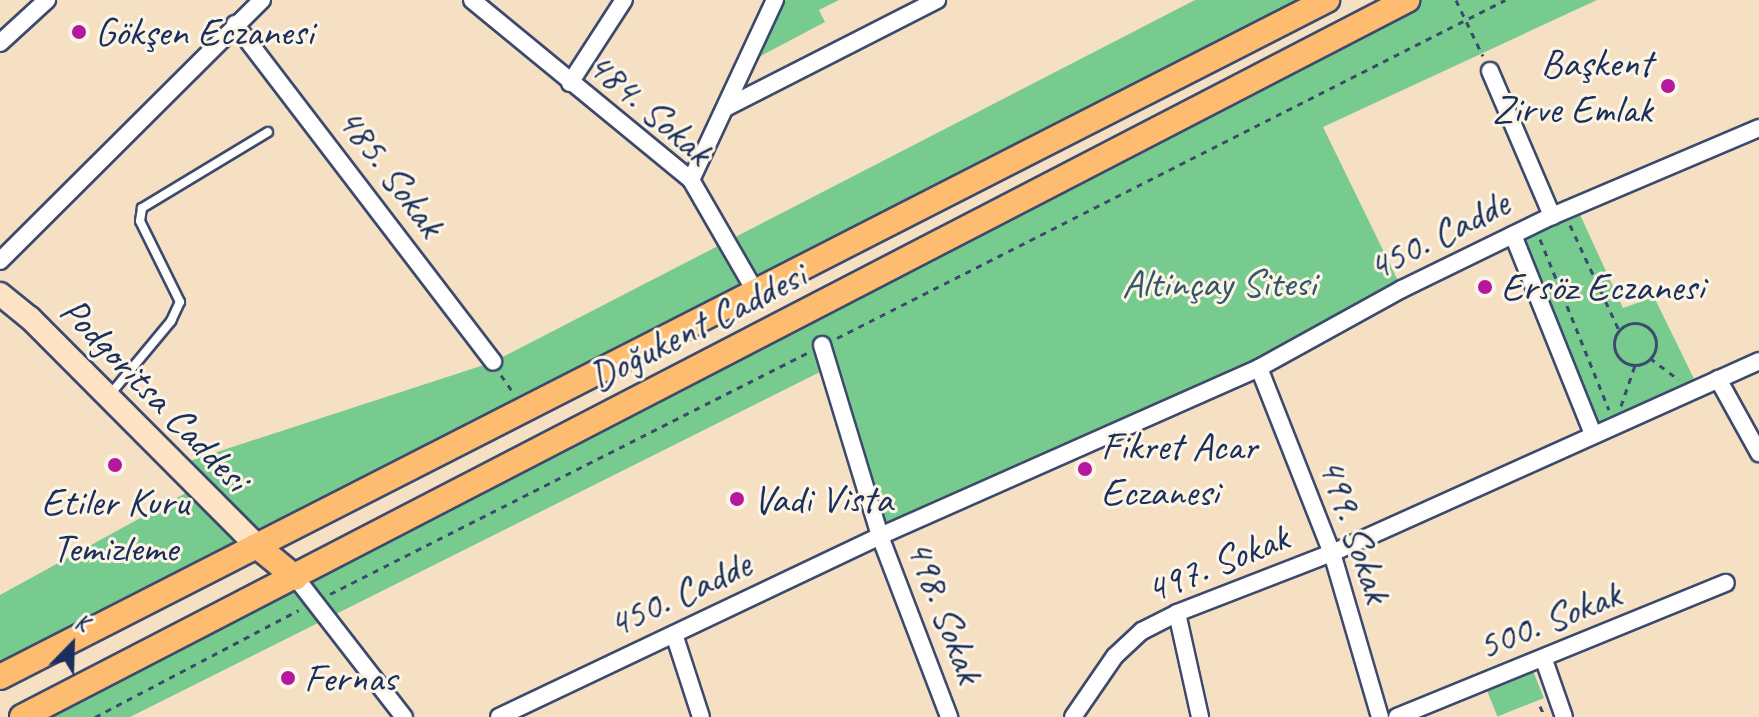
<!DOCTYPE html>
<html>
<head>
<meta charset="utf-8">
<style>
	body { margin:0 }
	#map { position:relative; width:1759px; height:717px; overflow:hidden; background:#f5e0c4; font-family:Caveat,sans-serif }
	div>[style] { position:absolute }
	[style*='--x'] { left:calc(var(--x)*1px); top:calc(var(--y)*1px); width:calc(var(--w)*1px); rotate:calc(var(--a)*1deg) }
	.green>* { inset:0; background:#78cb8f; transform-origin:0 0 }
	.path>* { height:3px; margin-top:-1.5px; transform-origin:0; background:repeating-linear-gradient(90deg,#3c4a6d 0 6px,transparent 0 12px) }
	.path>.ring { margin:-1.5px; padding:0; box-sizing:content-box; background:none; border:3px solid #3c4a6d; border-radius:50% }
	.roads { filter:drop-shadow(2px 0 #3c4a6d) drop-shadow(-2px 0 #3c4a6d) drop-shadow(0 2px #3c4a6d) drop-shadow(0 -2px #3c4a6d) }
	.service>* { height:8px; margin:-4px; padding:0 4px; transform-origin:4px; border-radius:4px; background:#fff }
	.minor>* { height:16px; margin:-8px; padding:0 8px; transform-origin:8px; border-radius:8px; background:#fff }
	.secondary>* { height:22px; margin:-11px; padding:0 11px; transform-origin:11px; border-radius:11px; background:#fee4c5 }
	.primary>* { height:24px; margin:-12px; padding:0 12px; transform-origin:12px; border-radius:12px; background:#fdbc6f }
	.dots>* { width:22px; height:22px; translate:-50% -50%; box-sizing:border-box; border:4px solid #fcf5e5; border-radius:50% }
	span { translate:-50% -50%; white-space:nowrap; text-align:center; line-height:1.15; -webkit-text-stroke:6px #fcf5e5; paint-order:stroke }
	.poi-label { font-size:40px; color:#1b2f5e }
	.left { translate:0 -50%; text-align:left }
	.right { translate:-100% -50%; text-align:right }
	.street-label { font-size:40px; color:#1b2f5e }
	.park-label { font-size:40px; color:#32566a }
	.north { position:absolute; left:32px; top:605px; width:80px; height:80px; -webkit-text-stroke:6px #fcf5e5; paint-order:stroke; rotate:23deg; font-size:22px; font-weight:700; line-height:32px; text-align:center; color:#1b2f5e }
	.north::after { content:''; display:block; margin:auto; width:28px; height:36px; background:#1b2f5e; clip-path:polygon(50% 0,100% 100%,50% 72%,0 100%) }
</style>
</head>
<body>
<div id="map">
	<div class="green">
		<i style="clip-path:polygon(778px 0,839px 0,819px 10px,825px 22px,751px 61px)"></i>
		<i style="clip-path:polygon(1195px 0,1327px 0,0 677px,0 595px,195px 488px,174px 466px,493px 362px)"></i>
		<i style="clip-path:polygon(1407px 0,1597px 0,1323px 127px,1402px 289px,1259px 368px,880px 536px,830px 367px,130px 717px,22px 717px)"></i>
		<i style="clip-path:polygon(1576px 206px,1623px 308px,1654px 297px,1699px 389px,1593px 434px,1513px 235px)"></i>
		<i style="left:1533px;top:671px;width:29px;height:50px;rotate:68deg"></i>
	</div>
	<div class="path">
		<i style="--x:1456;--y:0;--w:62;--a:64.3"></i>
		<i style="--x:1570;--y:225;--w:116;--a:65"></i>
		<i style="--x:1540;--y:239;--w:184;--a:68"></i>
		<i class="ring" style="left:1614px;top:323px;width:39px;height:39px"></i>
		<i style="--x:837;--y:338;--w:749;--a:-26.84"></i>
		<i style="--x:1650;--y:358;--w:36;--a:37"></i>
		<i style="--x:501;--y:375;--w:21;--a:55"></i>
		<i style="--x:1621;--y:406;--w:43;--a:-71.1"></i>
		<i style="--x:330;--y:594;--w:537;--a:-26.8"></i>
		<i style="--x:1540;--y:706;--w:12;--a:66"></i>
		<i style="--x:95;--y:717;--w:230;--a:-27.7"></i>
	</div>
	<div class="roads">
		<div class="service">
			<i style="--x:108;--y:397;--w:99;--a:-50.3"></i>
			<i style="--x:171;--y:321;--w:21;--a:-65"></i>
			<i style="--x:180;--y:302;--w:90;--a:-116.3"></i>
			<i style="--x:140;--y:221;--w:13;--a:-81"></i>
			<i style="--x:142;--y:208;--w:147;--a:-31.1"></i>
		</div>
		<div class="minor">
			<i style="--x:472;--y:0;--w:283;--a:39.4"></i>
			<i style="--x:691;--y:180;--w:128;--a:60"></i>
			<i style="--x:235;--y:24;--w:425;--a:52.6"></i>
			<i style="--x:0;--y:43;--w:64;--a:-42.5"></i>
			<i style="--x:1490;--y:71;--w:158;--a:66.8"></i>
			<i style="--x:570;--y:83;--w:99;--a:-57"></i>
			<i style="--x:727;--y:107;--w:236;--a:-27"></i>
			<i style="--x:691;--y:180;--w:199;--a:-65"></i>
			<i style="--x:1513;--y:235;--w:214;--a:68.1"></i>
			<i style="--x:0;--y:261;--w:370;--a:-44.9"></i>
			<i style="--x:822;--y:345;--w:200;--a:73.1"></i>
			<i style="--x:880;--y:536;--w:194;--a:69.1"></i>
			<i style="--x:1259;--y:368;--w:199;--a:68.5"></i>
			<i style="--x:1332;--y:553;--w:171;--a:73.7"></i>
			<i style="--x:1718;--y:379;--w:85;--a:61"></i>
			<i style="--x:296;--y:578;--w:176;--a:52.2"></i>
			<i style="--x:1177;--y:613;--w:107;--a:77.5"></i>
			<i style="--x:674;--y:634;--w:87;--a:72"></i>
			<i style="--x:1544;--y:660;--w:60;--a:70.7"></i>
			<i style="--x:499;--y:717;--w:422;--a:-25.4"></i>
			<i style="--x:880;--y:536;--w:415;--a:-23.9"></i>
			<i style="--x:1259;--y:368;--w:163;--a:-28.9"></i>
			<i style="--x:1402;--y:289;--w:167;--a:-26"></i>
			<i style="--x:1552;--y:216;--w:225;--a:-23"></i>
			<i style="--x:1073;--y:717;--w:74;--a:-55.5"></i>
			<i style="--x:1115;--y:656;--w:37;--a:-43"></i>
			<i style="--x:1142;--y:631;--w:39;--a:-27"></i>
			<i style="--x:1177;--y:613;--w:166;--a:-21.2"></i>
			<i style="--x:1332;--y:553;--w:468;--a:-24.2"></i>
			<i style="--x:1397;--y:717;--w:355;--a:-22.2"></i>
		</div>
		<div class="secondary">
			<i style="--x:0;--y:294;--w:38;--a:39"></i>
			<i style="--x:30;--y:318;--w:322;--a:45.1"></i>
		</div>
		<div class="primary">
			<i style="--x:257;--y:546;--w:50;--a:39.4"></i>
			<i style="--x:0;--y:677;--w:1490;--a:-27.03"></i>
			<i style="--x:22;--y:717;--w:1560;--a:-27.37"></i>
		</div>
	</div>
	<div class="dots">
		<i style="left:79px;top:32px;background:#b5179e"></i>
		<i style="left:1668px;top:86px;background:#b5179e"></i>
		<i style="left:1485px;top:287px;background:#b5179e"></i>
		<i style="left:115px;top:465px;background:#b5179e"></i>
		<i style="left:1085px;top:469px;background:#b5179e"></i>
		<i style="left:737px;top:499px;background:#b5179e"></i>
		<i style="left:288px;top:678px;background:#b5179e"></i>
	</div>
	<div class="poi-label">
		<span class="left" style="left:95px;top:32px">Gökşen Eczanesi</span>
		<span class="right" style="left:1652px;top:86px">Başkent<br>Zirve Emlak</span>
		<span class="left" style="left:1501px;top:287px">Ersöz Eczanesi</span>
		<span class="left" style="left:1101px;top:469px">Fikret Acar<br>Eczanesi</span>
		<span class="left" style="left:753px;top:499px">Vadi Vista</span>
		<span style="left:115px;top:525px">Etiler Kuru<br>Temizleme</span>
		<span class="left" style="left:304px;top:678px">Fernas</span>
	</div>
	<div class="street-label">
		<span style="left:650px;top:108px;rotate:41deg">484. Sokak</span>
		<span style="left:391px;top:172px;rotate:53deg">485. Sokak</span>
		<span style="left:1438px;top:235px;rotate:-27deg">450. Cadde</span>
		<span style="left:697px;top:326px;rotate:-27deg">Doğukent Caddesi</span>
		<span style="left:155px;top:394px;rotate:46deg">Podgoritsa Caddesi</span>
		<span style="left:1355px;top:530px;rotate:71deg">499. Sokak</span>
		<span style="left:1217px;top:563px;rotate:-22deg">497. Sokak</span>
		<span style="left:679px;top:594px;rotate:-25deg">450. Cadde</span>
		<span style="left:945px;top:611px;rotate:69deg">498. Sokak</span>
		<span style="left:1549px;top:620px;rotate:-22deg">500. Sokak</span>
	</div>
	<div class="park-label">
		<span style="left:1219px;top:283px">Altinçay Sitesi</span>
	</div>
	<div class="north">K</div>
</div>
</body>
</html>
